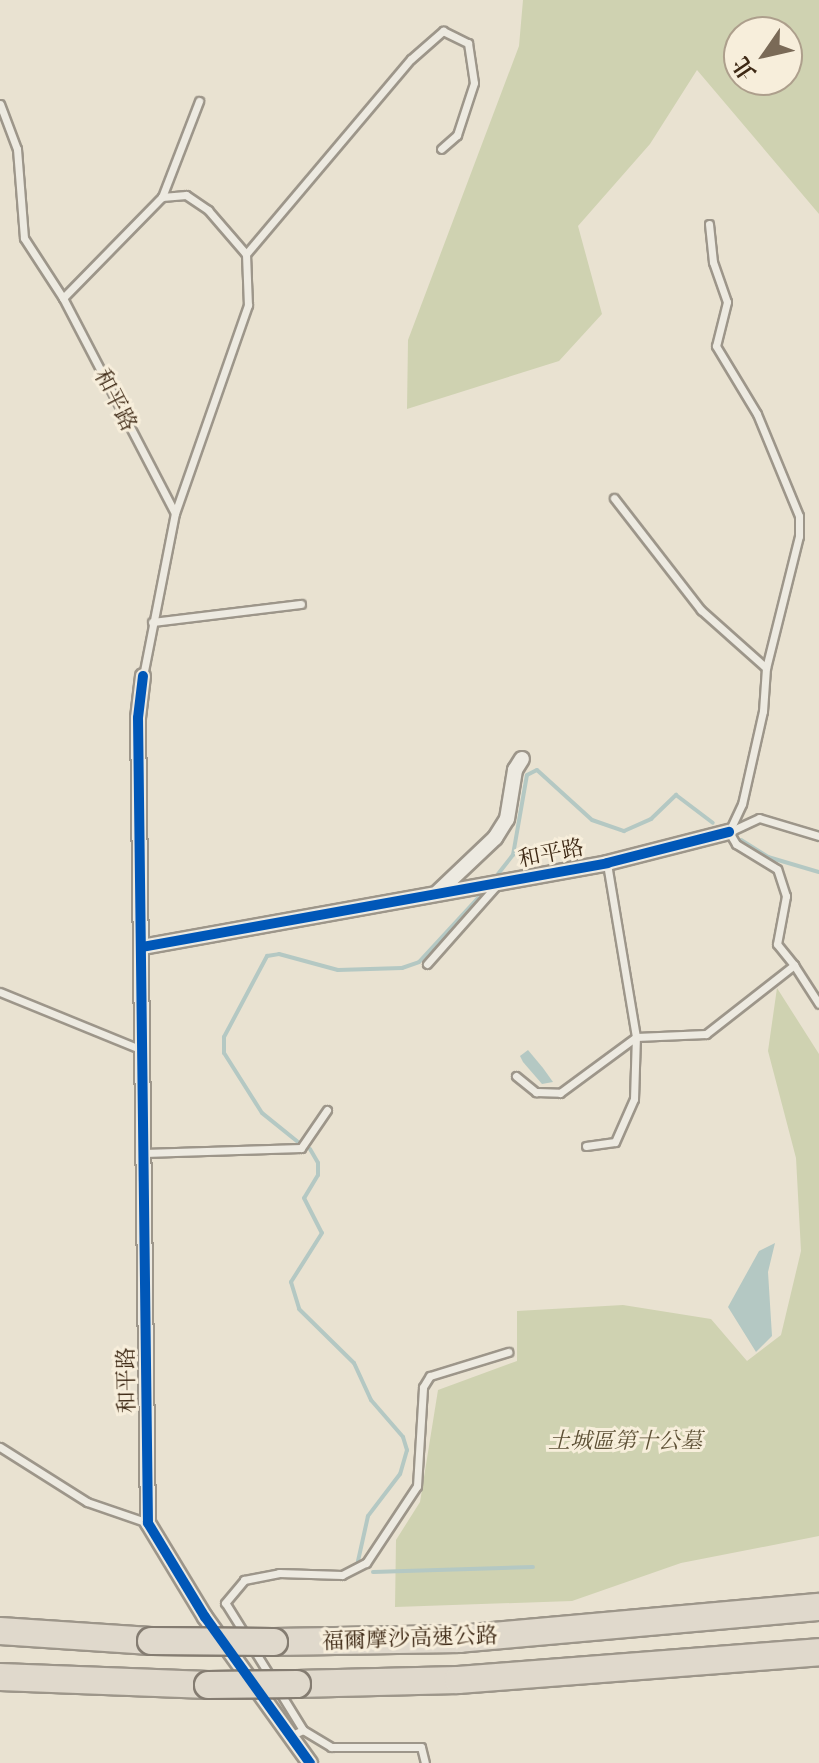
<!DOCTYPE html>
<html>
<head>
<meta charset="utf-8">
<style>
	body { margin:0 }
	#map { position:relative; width:819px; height:1763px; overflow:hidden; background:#e9e2d1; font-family:"Libre Caslon Text","Noto Serif TC",serif }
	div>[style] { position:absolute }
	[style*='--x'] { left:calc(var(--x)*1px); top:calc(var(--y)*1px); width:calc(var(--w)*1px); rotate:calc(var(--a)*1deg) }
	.green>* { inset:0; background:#cfd2b1 }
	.water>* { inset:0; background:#b4c8c3 }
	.stream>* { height:4px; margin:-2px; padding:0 2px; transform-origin:2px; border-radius:2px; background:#b4c8c3 }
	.roads { filter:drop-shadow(2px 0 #9d968a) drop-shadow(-2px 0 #9d968a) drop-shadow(0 2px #9d968a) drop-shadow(0 -2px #9d968a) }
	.service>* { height:7px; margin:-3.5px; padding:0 3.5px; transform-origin:3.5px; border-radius:3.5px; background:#edeae1 }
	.minor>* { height:14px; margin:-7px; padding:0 7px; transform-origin:7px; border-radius:7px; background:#edeae1 }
	.motorway>* { height:26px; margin:-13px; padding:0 13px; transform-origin:13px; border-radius:13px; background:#e0d9cc }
	.bridges { filter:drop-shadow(2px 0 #847c71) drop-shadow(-2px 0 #847c71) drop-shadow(0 2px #847c71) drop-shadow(0 -2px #847c71) }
	.motorway-bridge>* { height:26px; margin:-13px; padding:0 13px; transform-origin:13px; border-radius:13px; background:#e0d9cc }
	.cycleway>* { height:10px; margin:-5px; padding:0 5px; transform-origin:5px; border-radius:5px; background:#0057b8 }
	span { translate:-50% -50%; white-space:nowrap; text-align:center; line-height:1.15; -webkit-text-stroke:6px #f7eedb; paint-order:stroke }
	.street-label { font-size:22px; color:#3e2915 }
	.park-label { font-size:22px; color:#5d5035; font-style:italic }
	.north { position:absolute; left:723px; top:16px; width:80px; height:80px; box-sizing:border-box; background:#f7eedb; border:2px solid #ad9f8c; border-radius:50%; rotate:236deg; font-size:22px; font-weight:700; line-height:32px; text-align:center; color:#3e2915 }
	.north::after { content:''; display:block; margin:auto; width:28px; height:36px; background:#7a6a57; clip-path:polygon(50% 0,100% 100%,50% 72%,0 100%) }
</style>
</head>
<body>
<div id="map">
	<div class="green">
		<i style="clip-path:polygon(evenodd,523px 0,819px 0,819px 214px,697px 70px,650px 144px,578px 226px,602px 314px,559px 361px,407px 409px,408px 340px,519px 46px,523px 0,787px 32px,787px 80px,739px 80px,739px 32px,787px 32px)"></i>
		<i style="clip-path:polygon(777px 988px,819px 1054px,819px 1536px,681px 1563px,572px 1601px,395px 1607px,396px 1540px,420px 1502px,438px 1390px,517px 1361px,517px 1311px,623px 1305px,711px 1319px,747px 1361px,781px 1335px,801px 1251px,796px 1158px,768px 1051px)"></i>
	</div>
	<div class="water">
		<i style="clip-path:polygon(528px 1050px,543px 1068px,553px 1082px,542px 1084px,523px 1062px,520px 1056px)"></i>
		<i style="clip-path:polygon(775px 1243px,768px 1272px,772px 1336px,756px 1352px,728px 1307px,759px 1251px)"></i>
	</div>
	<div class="stream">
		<i style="--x:741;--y:840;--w:32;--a:32"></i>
		<i style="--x:768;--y:857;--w:53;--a:16.4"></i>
		<i style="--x:498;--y:874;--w:24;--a:-52"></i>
		<i style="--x:513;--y:855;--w:81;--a:-80.1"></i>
		<i style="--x:527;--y:775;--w:11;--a:-27"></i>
		<i style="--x:537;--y:770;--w:74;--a:42.3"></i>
		<i style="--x:592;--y:820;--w:34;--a:19"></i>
		<i style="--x:624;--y:831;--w:30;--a:-24"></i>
		<i style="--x:651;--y:819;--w:35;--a:-44"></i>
		<i style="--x:676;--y:795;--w:46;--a:37.1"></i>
		<i style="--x:298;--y:1142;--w:46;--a:-141.1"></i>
		<i style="--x:262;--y:1113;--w:71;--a:-122.3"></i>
		<i style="--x:224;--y:1053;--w:16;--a:-90"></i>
		<i style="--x:224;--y:1037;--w:92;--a:-62"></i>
		<i style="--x:267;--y:956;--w:12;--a:-9"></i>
		<i style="--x:279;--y:954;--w:61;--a:15.2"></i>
		<i style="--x:338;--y:970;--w:64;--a:-1.8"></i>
		<i style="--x:402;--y:968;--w:18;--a:-19"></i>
		<i style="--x:419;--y:962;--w:87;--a:-47.3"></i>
		<i style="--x:310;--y:1149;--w:16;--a:60"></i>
		<i style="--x:318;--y:1163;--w:12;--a:90"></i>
		<i style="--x:318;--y:1175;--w:27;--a:121"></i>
		<i style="--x:304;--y:1198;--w:39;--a:63"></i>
		<i style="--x:322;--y:1233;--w:58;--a:122.3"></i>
		<i style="--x:291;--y:1282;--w:28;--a:73"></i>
		<i style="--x:299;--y:1309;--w:77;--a:44.5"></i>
		<i style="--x:354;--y:1363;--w:41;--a:65.3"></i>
		<i style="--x:371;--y:1400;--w:49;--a:49.1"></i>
		<i style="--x:403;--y:1437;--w:14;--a:73"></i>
		<i style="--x:407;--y:1450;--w:25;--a:106"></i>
		<i style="--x:400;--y:1474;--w:53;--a:127.3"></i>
		<i style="--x:368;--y:1516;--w:46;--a:102.5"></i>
		<i style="--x:373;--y:1572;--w:160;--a:-1.8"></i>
	</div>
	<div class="roads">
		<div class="service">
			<i style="--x:0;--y:104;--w:48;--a:69.3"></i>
			<i style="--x:17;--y:149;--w:89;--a:85.5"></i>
			<i style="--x:24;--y:238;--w:72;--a:57"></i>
			<i style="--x:63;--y:298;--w:242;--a:62.5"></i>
			<i style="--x:175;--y:513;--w:166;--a:101.1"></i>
			<i style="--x:162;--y:197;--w:103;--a:-68.9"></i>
			<i style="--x:709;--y:224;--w:38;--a:84"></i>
			<i style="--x:713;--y:262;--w:42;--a:70.7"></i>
			<i style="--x:727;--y:302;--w:45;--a:104"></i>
			<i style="--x:716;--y:346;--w:79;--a:58.9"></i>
			<i style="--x:757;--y:414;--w:110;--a:67.6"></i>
			<i style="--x:799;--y:516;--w:20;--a:90"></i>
			<i style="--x:799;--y:536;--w:136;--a:104"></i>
			<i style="--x:766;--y:668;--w:43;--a:94"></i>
			<i style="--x:763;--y:711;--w:95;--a:102.7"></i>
			<i style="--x:742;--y:804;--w:31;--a:115"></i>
			<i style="--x:246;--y:254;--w:255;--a:-49.8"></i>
			<i style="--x:411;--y:59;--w:43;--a:-41.2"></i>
			<i style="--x:443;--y:31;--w:28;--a:26"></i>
			<i style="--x:468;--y:43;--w:40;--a:81.5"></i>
			<i style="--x:474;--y:83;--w:55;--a:108.1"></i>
			<i style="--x:457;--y:135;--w:21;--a:139"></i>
			<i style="--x:63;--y:298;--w:141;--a:-45.6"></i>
			<i style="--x:162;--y:197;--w:24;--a:-5"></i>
			<i style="--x:186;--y:195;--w:27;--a:34"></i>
			<i style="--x:208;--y:210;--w:58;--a:49.2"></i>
			<i style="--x:246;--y:254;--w:51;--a:87.8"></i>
			<i style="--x:248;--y:305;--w:220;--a:109.3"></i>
			<i style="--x:614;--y:498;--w:142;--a:52.2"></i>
			<i style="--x:701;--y:610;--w:87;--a:41.7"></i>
			<i style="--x:152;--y:622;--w:150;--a:-6.9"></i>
			<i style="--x:729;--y:832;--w:33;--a:-25"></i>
			<i style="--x:759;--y:818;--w:63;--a:16.7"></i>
			<i style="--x:427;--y:964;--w:106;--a:-48.5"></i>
			<i style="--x:794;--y:965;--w:46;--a:57.3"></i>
			<i style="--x:0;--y:992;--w:151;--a:22.2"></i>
			<i style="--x:516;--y:1076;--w:26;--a:39"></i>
			<i style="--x:536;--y:1092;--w:24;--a:2"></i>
			<i style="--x:560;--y:1093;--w:94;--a:-36.4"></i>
			<i style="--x:636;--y:1037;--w:176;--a:-99.5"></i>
			<i style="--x:586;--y:1146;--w:29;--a:-8"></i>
			<i style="--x:615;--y:1142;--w:47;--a:-66.2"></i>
			<i style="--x:634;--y:1099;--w:62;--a:-88.2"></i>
			<i style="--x:636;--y:1037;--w:70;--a:-2.5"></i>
			<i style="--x:706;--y:1034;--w:112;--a:-38.1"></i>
			<i style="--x:794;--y:965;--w:27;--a:-129"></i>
			<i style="--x:777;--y:944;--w:49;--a:-79.4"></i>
			<i style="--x:786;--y:896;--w:28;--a:-108"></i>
			<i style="--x:777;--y:869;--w:48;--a:-148.6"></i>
			<i style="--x:736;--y:844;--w:14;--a:-120"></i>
			<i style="--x:144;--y:1153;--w:157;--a:-1.8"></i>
			<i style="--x:301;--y:1148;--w:46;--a:-55.6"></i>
			<i style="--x:0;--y:1447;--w:103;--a:32.3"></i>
			<i style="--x:87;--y:1502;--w:65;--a:19"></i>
			<i style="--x:246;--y:1636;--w:39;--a:-122"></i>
			<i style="--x:225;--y:1603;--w:30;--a:-50"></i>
			<i style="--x:244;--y:1580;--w:36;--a:-11"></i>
			<i style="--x:279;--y:1573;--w:63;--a:1.8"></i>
			<i style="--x:342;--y:1575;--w:27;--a:-27"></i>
			<i style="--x:366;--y:1563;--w:92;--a:-56.5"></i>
			<i style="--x:417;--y:1486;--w:99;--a:-86.5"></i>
			<i style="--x:423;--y:1387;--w:13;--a:-58"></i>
			<i style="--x:430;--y:1376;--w:82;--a:-17.1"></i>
			<i style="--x:252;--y:1647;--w:36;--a:58"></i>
			<i style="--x:279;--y:1691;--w:46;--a:58.4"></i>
			<i style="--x:290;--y:1736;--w:14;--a:-25"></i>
			<i style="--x:303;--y:1730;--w:33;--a:31"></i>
			<i style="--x:331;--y:1747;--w:90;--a:0"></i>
			<i style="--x:421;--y:1747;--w:16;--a:76"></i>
		</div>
		<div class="minor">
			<i style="--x:143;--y:676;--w:42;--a:96.8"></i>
			<i style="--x:138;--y:718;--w:805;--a:89.29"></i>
			<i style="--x:148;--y:1523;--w:110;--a:58.8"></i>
			<i style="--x:205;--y:1617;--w:180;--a:54.3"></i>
			<i style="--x:438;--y:892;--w:79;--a:-43.5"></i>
			<i style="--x:495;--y:838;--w:22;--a:-58"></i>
			<i style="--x:507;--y:819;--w:50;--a:-80.7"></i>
			<i style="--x:515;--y:770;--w:13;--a:-58"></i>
			<i style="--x:142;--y:947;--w:473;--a:-10.2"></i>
			<i style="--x:607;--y:863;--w:126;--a:-14.3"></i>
		</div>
		<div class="motorway">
			<i style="--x:0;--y:1631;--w:151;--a:3.8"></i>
			<i style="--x:274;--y:1642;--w:185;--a:-0.9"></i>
			<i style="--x:459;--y:1639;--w:361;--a:-5.1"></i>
			<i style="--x:0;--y:1677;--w:208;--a:2.2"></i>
			<i style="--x:297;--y:1684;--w:161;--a:-1.4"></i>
			<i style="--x:458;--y:1680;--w:362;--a:-4.4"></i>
		</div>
	</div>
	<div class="bridges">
		<div class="motorway-bridge">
			<i style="--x:151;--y:1641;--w:123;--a:0.5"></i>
			<i style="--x:208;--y:1685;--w:89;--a:-0.6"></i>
		</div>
	</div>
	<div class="cycleway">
		<i style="--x:143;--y:676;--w:42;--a:96.8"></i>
		<i style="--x:138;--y:718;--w:805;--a:89.29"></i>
		<i style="--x:148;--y:1523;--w:110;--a:58.8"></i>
		<i style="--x:205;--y:1617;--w:180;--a:54.3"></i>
		<i style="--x:142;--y:947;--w:473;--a:-10.2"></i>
		<i style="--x:607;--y:863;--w:126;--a:-14.3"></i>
	</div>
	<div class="street-label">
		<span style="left:116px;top:400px;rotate:63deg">和平路</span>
		<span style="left:551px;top:853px;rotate:-11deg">和平路</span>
		<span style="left:126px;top:1380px;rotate:-91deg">和平路</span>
		<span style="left:410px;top:1638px;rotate:-2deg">福爾摩沙高速公路</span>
	</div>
	<div class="park-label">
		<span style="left:625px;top:1441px">土城區第十公墓</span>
	</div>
	<div class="north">北</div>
</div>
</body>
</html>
